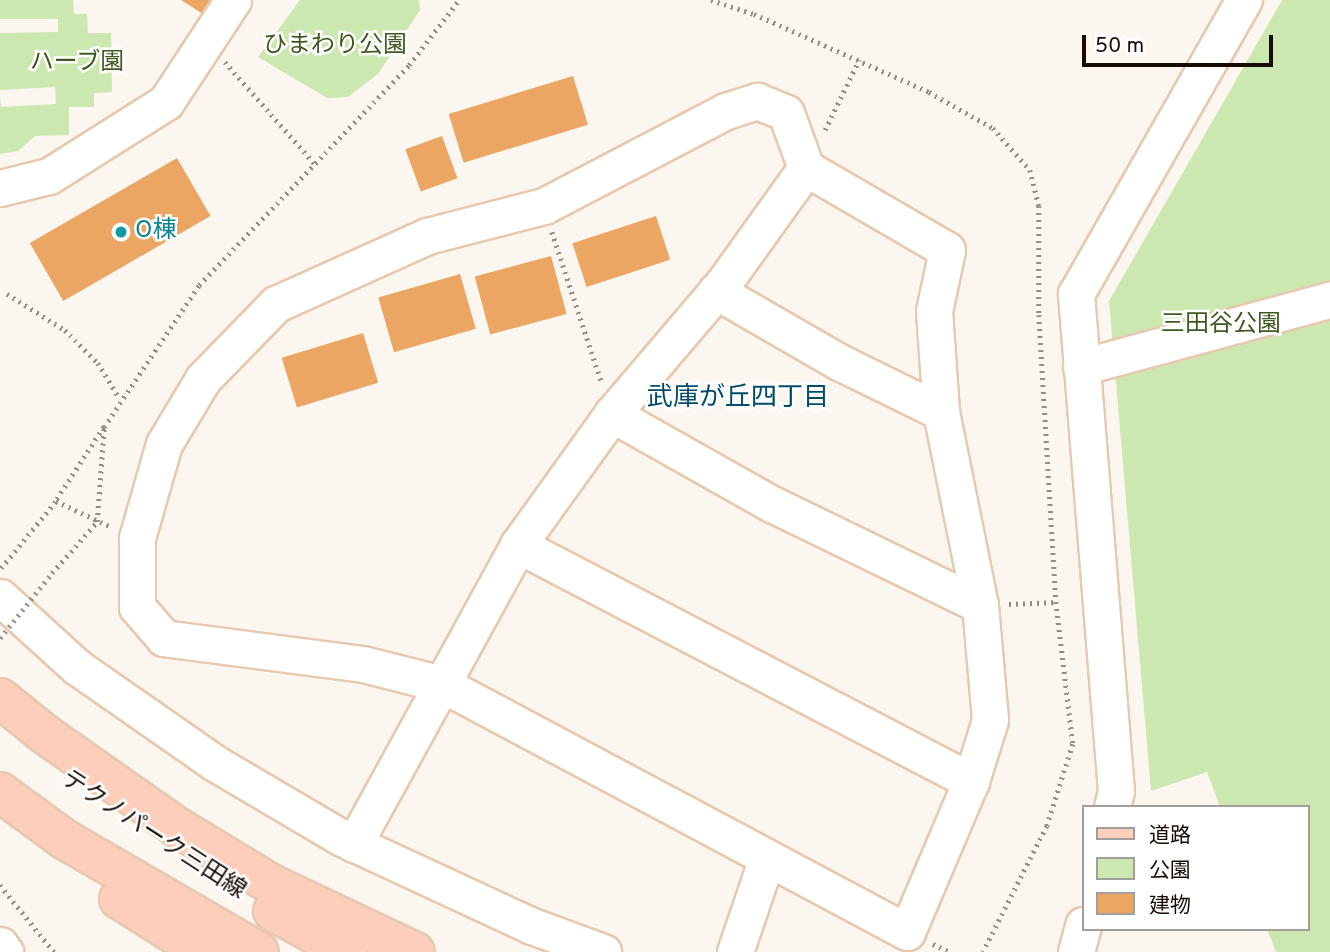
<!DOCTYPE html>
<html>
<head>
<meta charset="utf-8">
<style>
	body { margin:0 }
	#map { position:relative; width:1330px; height:952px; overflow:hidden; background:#fcf6f1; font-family:Overpass,"Noto Sans JP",sans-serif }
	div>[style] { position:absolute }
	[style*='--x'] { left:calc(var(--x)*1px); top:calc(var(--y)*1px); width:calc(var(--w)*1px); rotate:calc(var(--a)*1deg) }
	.green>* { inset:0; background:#cce8b0 }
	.building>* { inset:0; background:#eca663; transform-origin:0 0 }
	.path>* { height:4.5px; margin-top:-2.25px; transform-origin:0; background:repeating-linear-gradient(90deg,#948c85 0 2px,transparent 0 7px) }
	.roads { filter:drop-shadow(2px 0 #e6c9b0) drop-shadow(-2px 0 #e6c9b0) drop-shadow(0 2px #e6c9b0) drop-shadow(0 -2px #e6c9b0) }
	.minor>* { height:35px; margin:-17.5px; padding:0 17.5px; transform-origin:17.5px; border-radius:17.5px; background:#fff }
	.major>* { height:38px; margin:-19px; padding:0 19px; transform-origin:19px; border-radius:19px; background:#fecebd }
	.path-bridge>* { height:4.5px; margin-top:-2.25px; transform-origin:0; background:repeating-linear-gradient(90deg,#948c85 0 2px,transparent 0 7px) }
	.dots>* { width:19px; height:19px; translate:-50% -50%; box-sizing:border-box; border:4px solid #fff; border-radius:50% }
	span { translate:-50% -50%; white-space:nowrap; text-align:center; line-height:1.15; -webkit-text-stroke:5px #fff; paint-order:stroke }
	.park-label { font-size:24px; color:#3f5920 }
	.culture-label { font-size:24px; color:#0d838f }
	.left { translate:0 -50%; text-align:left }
	.street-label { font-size:24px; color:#170d05 }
	.neighbourhood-label { font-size:26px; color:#034b69 }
	.legend { position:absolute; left:1082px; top:805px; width:228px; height:126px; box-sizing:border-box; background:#fff; border:2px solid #a29e9b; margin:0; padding:9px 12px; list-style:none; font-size:21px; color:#170d05 }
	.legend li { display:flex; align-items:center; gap:14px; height:35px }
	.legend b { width:35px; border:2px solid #a29e9b }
	.scale { position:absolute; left:1082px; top:35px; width:191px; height:32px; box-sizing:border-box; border:4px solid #170d05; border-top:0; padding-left:9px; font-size:21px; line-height:24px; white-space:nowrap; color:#170d05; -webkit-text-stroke:5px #fff; paint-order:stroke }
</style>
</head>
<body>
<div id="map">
	<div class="green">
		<i style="clip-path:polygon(0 0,73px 0,74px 14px,87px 14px,88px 33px,111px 33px,112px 92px,94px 93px,94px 107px,69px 107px,69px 135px,35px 136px,18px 151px,0 154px,0 97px,1px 107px,56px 104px,55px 87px,0 90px,0 33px,58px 32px,58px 19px,0 19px)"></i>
		<i style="clip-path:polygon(300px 0,419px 0,420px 10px,379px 73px,348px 97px,327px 98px,258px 57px)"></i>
		<i style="clip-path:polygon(1282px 0,1330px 0,1330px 952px,1276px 952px,1267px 929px,1307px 929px,1307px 807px,1220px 807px,1207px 772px,1151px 791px,1109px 301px)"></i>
	</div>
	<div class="building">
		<i style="clip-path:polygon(181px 0,213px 0,203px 14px)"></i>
		<i style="left:573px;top:76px;width:51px;height:130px;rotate:73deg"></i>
		<i style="left:442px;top:136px;width:45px;height:39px;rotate:70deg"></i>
		<i style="left:177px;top:158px;width:67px;height:170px;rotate:60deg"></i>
		<i style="left:656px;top:216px;width:46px;height:88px;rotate:72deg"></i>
		<i style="left:551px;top:256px;width:60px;height:79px;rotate:75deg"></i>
		<i style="left:460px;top:274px;width:57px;height:85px;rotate:74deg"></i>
		<i style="left:363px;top:333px;width:52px;height:85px;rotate:73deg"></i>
	</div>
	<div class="path">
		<i style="--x:711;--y:0;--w:45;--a:18"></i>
		<i style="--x:754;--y:14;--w:192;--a:24"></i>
		<i style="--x:929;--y:92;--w:73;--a:29.4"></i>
		<i style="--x:993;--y:128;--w:56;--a:48.6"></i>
		<i style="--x:1030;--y:170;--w:37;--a:76"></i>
		<i style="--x:1039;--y:206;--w:109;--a:90"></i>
		<i style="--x:1039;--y:315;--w:288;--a:86.6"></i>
		<i style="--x:1056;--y:602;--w:143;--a:83.2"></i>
		<i style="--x:1073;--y:744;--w:86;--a:107.6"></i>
		<i style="--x:1047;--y:826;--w:141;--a:116.9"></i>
		<i style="--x:225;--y:62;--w:135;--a:48.6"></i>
		<i style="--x:825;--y:130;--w:78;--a:-64.1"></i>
		<i style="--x:552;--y:232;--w:156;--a:71.7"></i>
		<i style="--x:7;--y:294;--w:68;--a:31.8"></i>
		<i style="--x:65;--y:330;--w:47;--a:45"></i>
		<i style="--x:98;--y:363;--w:42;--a:58.6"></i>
		<i style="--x:104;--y:427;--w:88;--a:123"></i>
		<i style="--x:56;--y:501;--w:61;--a:25.3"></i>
		<i style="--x:1;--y:568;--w:87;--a:-50.6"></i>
		<i style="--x:52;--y:573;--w:68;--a:-48.6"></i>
		<i style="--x:97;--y:522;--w:95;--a:-85.8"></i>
		<i style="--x:104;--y:427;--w:171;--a:-56.2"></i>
		<i style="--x:199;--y:285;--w:304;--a:-46.3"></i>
		<i style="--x:409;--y:65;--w:82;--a:-52.4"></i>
		<i style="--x:1009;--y:604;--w:47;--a:-2.4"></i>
		<i style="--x:0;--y:885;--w:86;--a:51.1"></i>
		<i style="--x:933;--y:944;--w:19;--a:25"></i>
	</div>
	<div class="roads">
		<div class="minor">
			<i style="--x:0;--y:188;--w:50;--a:-13.8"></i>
			<i style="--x:49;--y:176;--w:138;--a:-32.3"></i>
			<i style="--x:166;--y:102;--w:122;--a:-56.7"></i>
			<i style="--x:716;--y:291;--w:142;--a:30"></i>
			<i style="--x:839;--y:362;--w:114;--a:26.1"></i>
			<i style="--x:1081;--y:367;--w:258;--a:-15.1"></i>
			<i style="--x:612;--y:414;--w:184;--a:29.4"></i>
			<i style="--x:772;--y:504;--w:231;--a:25.9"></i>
			<i style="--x:518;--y:545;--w:511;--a:27.52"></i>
			<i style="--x:0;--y:597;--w:104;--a:42.3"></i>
			<i style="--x:77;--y:667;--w:166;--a:34.9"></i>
			<i style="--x:213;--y:762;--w:150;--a:30.5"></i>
			<i style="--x:342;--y:838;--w:209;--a:24.9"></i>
			<i style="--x:532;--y:926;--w:76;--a:20.1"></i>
			<i style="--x:1112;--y:807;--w:16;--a:-76"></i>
			<i style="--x:1116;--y:791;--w:499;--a:-94.6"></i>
			<i style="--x:1076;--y:294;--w:339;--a:-60.3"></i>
			<i style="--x:354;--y:844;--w:183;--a:-61.2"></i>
			<i style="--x:442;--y:684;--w:158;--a:-61.3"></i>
			<i style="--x:518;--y:545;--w:161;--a:-54.3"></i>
			<i style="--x:612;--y:414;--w:175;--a:-49.6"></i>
			<i style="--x:725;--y:281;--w:139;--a:-54.4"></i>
			<i style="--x:806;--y:168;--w:163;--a:30.2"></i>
			<i style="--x:947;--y:250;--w:62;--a:102"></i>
			<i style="--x:934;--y:311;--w:101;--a:86"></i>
			<i style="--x:941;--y:412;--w:197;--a:78.6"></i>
			<i style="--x:980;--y:605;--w:115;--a:85"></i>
			<i style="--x:990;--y:720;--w:64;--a:107.3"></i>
			<i style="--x:971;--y:781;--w:164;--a:113"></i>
			<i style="--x:907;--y:932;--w:527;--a:-151.93"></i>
			<i style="--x:442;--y:684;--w:81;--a:-165.8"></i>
			<i style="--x:363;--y:664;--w:201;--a:-172.6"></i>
			<i style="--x:164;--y:638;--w:41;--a:-131.1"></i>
			<i style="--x:137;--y:607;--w:69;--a:-90"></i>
			<i style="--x:137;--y:538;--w:98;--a:-74"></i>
			<i style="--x:164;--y:444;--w:76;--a:-59"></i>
			<i style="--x:203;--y:379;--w:105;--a:-45.8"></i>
			<i style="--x:276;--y:304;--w:166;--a:-24.2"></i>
			<i style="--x:427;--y:236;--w:121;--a:-14.4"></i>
			<i style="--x:544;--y:206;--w:205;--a:-27.6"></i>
			<i style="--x:726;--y:111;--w:33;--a:-18"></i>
			<i style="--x:757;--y:101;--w:31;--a:22"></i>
			<i style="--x:786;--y:113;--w:59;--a:70"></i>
			<i style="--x:0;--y:945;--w:9;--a:54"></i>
			<i style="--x:735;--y:952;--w:96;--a:-71.2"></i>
			<i style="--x:1076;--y:952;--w:28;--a:-75"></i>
		</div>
		<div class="major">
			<i style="--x:0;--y:698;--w:59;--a:38.8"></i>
			<i style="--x:46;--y:735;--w:160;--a:35.1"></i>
			<i style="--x:177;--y:827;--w:110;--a:31.2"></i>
			<i style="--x:271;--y:884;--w:159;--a:25.3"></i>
			<i style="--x:0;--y:792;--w:79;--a:36.3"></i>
			<i style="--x:64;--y:839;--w:225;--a:30.1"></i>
			<i style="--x:119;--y:899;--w:99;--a:32.2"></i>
			<i style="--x:273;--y:911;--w:85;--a:28.7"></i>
		</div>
	</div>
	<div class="path-bridge">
		<i style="--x:0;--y:638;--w:83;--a:-51.3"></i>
	</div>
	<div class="dots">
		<i style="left:121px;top:232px;background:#0f9aa8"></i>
	</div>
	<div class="park-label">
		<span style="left:335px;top:47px">ひまわり公園</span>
		<span style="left:77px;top:64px">ハーブ園</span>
		<span style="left:1221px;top:326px">三田谷公園</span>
	</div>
	<div class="culture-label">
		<span class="left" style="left:135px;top:232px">O棟</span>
	</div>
	<div class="street-label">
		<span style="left:153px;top:836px;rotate:33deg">テクノパーク三田線</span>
	</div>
	<div class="neighbourhood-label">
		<span style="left:738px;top:399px">武庫が丘四丁目</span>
	</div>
	<ul class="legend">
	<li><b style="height:9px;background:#fecebd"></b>道路</li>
	<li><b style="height:19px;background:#cce8b0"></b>公園</li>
	<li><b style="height:19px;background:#eca663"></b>建物</li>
	</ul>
	<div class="scale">50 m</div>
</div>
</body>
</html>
